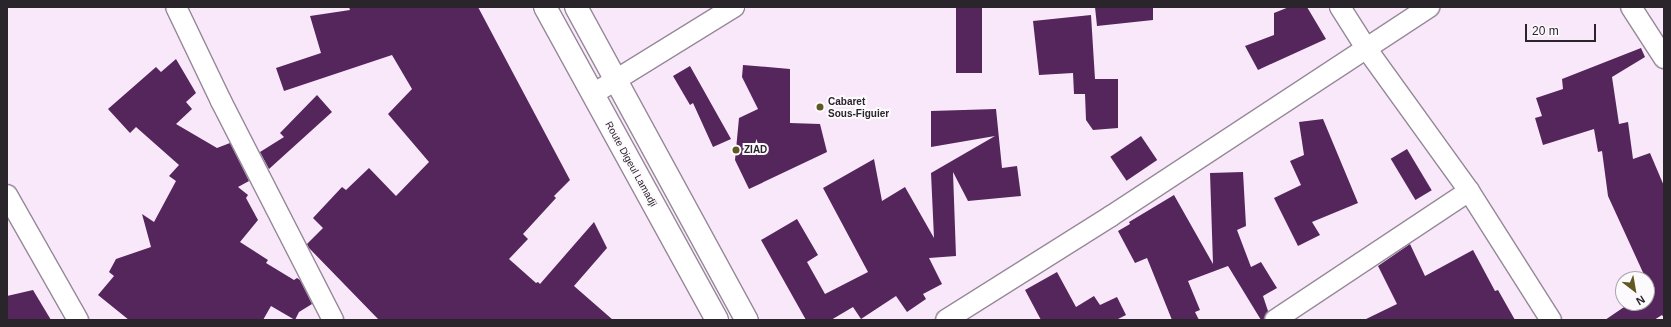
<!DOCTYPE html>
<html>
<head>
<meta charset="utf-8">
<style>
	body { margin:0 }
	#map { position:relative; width:1671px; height:327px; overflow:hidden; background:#f8e8fa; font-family:Helvetica,sans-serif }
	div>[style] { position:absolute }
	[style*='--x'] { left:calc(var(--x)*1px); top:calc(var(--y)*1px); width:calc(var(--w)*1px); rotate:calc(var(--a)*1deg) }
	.building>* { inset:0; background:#54265c; transform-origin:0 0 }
	.roads { filter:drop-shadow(1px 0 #968899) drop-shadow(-1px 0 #968899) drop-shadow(0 1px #968899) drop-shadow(0 -1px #968899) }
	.minor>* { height:20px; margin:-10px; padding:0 10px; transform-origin:10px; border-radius:10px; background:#fff }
	.secondary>* { height:22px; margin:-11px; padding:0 11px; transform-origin:11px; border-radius:11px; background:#fff }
	.dots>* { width:11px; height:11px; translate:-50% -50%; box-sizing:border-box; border:2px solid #fdfafe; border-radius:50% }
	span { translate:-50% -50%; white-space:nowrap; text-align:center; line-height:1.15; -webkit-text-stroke:4px #fdfafe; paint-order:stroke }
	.poi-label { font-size:10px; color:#2a242b; font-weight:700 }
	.left { translate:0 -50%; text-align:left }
	.street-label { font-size:10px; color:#2a242b }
	.frame { position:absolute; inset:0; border:8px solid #2a242b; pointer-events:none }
	.north { position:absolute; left:1615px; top:271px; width:40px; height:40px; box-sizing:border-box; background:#fdfafe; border:1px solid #a9a4aa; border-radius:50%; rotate:149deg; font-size:11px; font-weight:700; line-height:16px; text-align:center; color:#2a242b }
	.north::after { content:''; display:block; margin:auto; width:14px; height:18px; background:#605723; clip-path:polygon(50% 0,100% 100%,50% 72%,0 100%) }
	.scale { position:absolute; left:1525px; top:24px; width:71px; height:18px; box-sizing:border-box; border:2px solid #2a242b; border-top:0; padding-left:5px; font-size:12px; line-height:14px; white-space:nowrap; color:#2a242b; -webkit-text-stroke:3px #fdfafe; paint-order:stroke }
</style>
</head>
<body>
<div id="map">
	<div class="building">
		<i style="clip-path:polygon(349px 7px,478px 7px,570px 180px,554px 196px,556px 198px,523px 234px,528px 239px,509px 259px,536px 283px,538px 282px,540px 284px,594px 222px,607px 248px,574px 286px,613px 320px,379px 320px,309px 248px,307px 244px,323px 228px,313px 218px,342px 187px,346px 190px,369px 168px,396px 196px,429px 162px,388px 114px,412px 89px,392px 55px,284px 91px,276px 68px,321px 53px,310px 16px,350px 10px)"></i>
		<i style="left:956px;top:7px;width:26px;height:66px"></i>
		<i style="clip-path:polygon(1095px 7px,1153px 7px,1153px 20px,1097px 26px)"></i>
		<i style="clip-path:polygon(1289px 7px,1307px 7px,1326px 39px,1258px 70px,1245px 46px,1274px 35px,1274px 13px)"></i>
		<i style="clip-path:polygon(1091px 15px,1095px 79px,1118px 79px,1118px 128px,1093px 130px,1086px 120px,1085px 94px,1074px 94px,1073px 73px,1039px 75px,1033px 21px)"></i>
		<i style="clip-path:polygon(1641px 48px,1645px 57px,1612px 77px,1619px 124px,1628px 122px,1633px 159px,1650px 153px,1664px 186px,1664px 318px,1662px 315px,1654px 320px,1605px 320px,1630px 303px,1647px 303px,1647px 292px,1651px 290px,1608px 196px,1602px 151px,1598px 152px,1594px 129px,1543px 145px,1535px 118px,1542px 116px,1536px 98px,1563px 89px,1562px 79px)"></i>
		<i style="clip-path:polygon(176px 59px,196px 93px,186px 102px,192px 109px,176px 124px,217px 148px,230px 143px,249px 181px,238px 187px,248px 195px,246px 198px,258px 220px,240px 242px,268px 260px,266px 263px,294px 280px,297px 278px,300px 280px,312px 304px,299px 312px,295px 320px,271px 306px,263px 320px,129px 320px,98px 295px,114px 276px,109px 272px,116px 259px,151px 247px,142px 214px,154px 222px,176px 181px,169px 176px,179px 165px,136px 127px,130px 133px,108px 109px,156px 67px,161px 72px)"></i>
		<i style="clip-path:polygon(743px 65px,790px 69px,790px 123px,820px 124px,827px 152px,749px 189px,735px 160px,739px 118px,758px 109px,742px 77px)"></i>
		<i style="clip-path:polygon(690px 66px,731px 139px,713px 147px,693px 103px,690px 105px,673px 76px)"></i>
		<i style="clip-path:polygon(317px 95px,332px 112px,269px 169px,260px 152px,284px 137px,280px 133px)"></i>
		<i style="clip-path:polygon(996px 109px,1002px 168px,1017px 166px,1021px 196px,968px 201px,953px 172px,956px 256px,929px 258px,942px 284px,923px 294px,926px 299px,907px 312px,896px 296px,861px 319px,853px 307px,831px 320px,806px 320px,761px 240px,797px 219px,818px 255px,807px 262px,825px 294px,868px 272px,823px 188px,874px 159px,882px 201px,905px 187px,934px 238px,931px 173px,995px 136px,931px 147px,931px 111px)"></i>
		<i style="clip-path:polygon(1323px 119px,1358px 203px,1312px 222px,1320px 235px,1298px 246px,1274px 198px,1301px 185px,1290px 161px,1304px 155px,1299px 122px)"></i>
		<i style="left:1141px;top:136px;width:29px;height:37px;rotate:56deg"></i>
		<i style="left:1407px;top:149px;width:48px;height:19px;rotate:59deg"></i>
		<i style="clip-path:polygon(1243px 172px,1246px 226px,1237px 230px,1251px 267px,1261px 262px,1277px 288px,1263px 296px,1268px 311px,1264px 320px,1261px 320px,1228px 266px,1188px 281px,1200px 310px,1195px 312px,1199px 320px,1172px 320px,1147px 258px,1135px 263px,1118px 231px,1130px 224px,1129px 222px,1174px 195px,1213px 264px,1210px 173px)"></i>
		<i style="clip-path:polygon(1410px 244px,1425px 276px,1473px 250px,1495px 291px,1498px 290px,1515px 320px,1364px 320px,1397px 304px,1378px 266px)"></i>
		<i style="clip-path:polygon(1057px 272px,1076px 307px,1094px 296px,1100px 305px,1117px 297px,1126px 315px,1116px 320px,1041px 320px,1025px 290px)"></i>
		<i style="clip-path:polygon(33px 290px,51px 320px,7px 320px,7px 296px)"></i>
	</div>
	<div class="roads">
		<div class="minor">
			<i style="--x:176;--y:7;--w:104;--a:64.4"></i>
			<i style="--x:221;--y:101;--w:246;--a:62.9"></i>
			<i style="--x:1340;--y:7;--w:49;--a:57.6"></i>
			<i style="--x:1366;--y:48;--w:176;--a:54.2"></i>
			<i style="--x:1469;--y:191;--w:153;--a:57.6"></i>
			<i style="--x:1631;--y:7;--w:61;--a:57.1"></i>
			<i style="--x:593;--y:94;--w:166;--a:-31.7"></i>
			<i style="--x:7;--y:195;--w:144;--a:60.4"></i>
			<i style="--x:946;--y:320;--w:195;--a:-32.2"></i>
			<i style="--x:1111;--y:216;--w:381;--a:-33.3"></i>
			<i style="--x:1275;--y:320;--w:233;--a:-33.6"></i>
		</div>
		<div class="secondary">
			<i style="--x:545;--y:7;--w:357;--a:61.2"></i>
			<i style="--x:576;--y:7;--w:357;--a:61.4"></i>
		</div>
	</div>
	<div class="dots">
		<i style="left:820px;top:107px;background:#605723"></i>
		<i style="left:736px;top:150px;background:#605723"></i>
	</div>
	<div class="poi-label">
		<span class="left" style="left:828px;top:107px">Cabaret<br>Sous-Figuier</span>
		<span class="left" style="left:744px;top:150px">ZIAD</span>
	</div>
	<div class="street-label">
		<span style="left:631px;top:164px;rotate:61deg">Route Digeul Lamadji</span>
	</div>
	<div class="frame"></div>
	<div class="north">N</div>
	<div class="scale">20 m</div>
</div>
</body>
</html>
